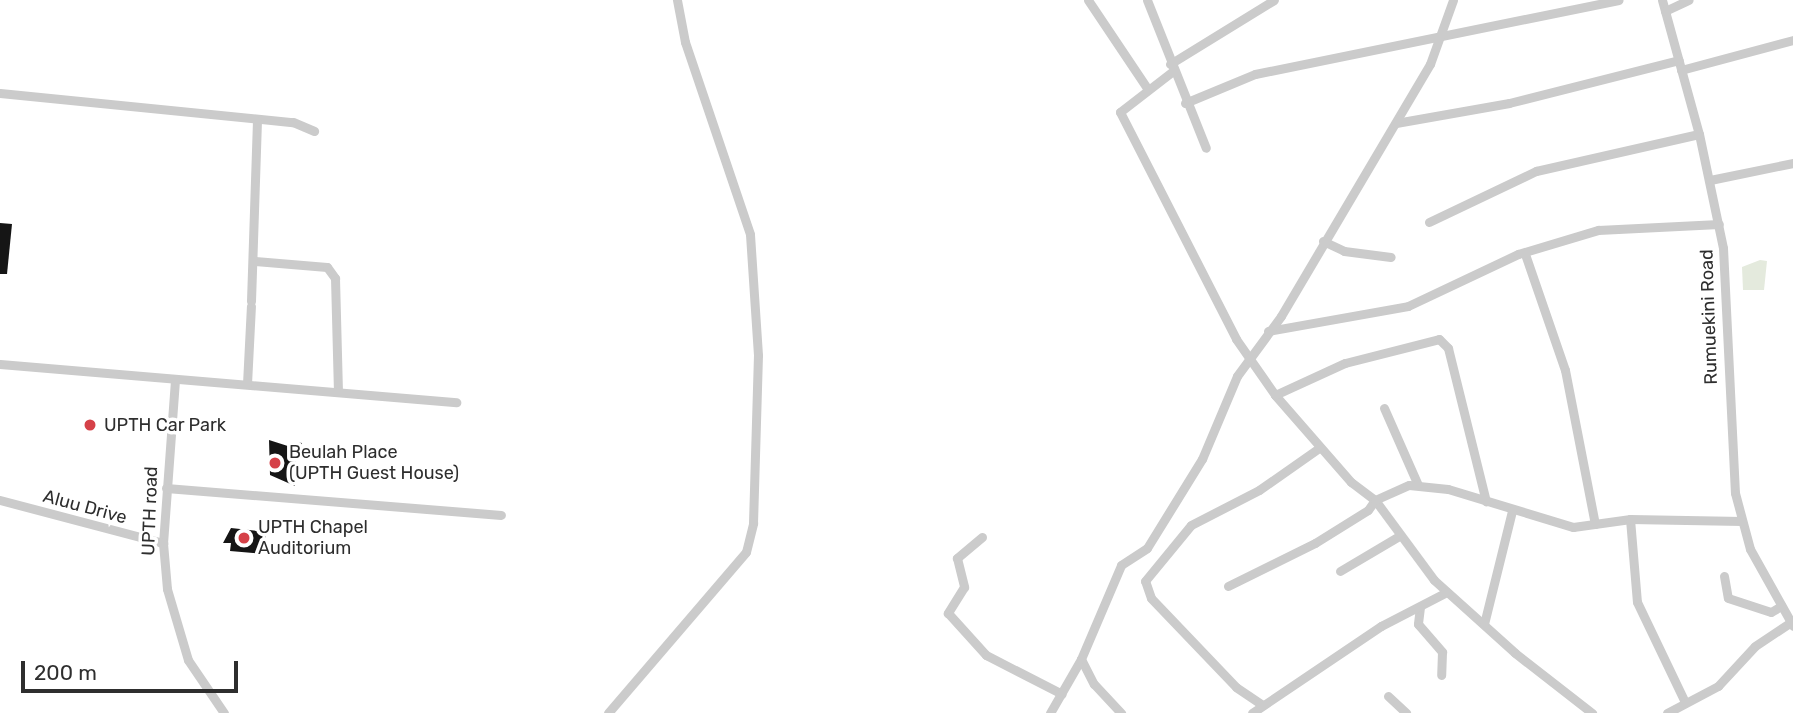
<!DOCTYPE html>
<html>
<head>
<meta charset="utf-8">
<style>
	body { margin:0 }
	#map { position:relative; width:1793px; height:713px; overflow:hidden; background:#fff; font-family:Rubik,sans-serif }
	div>[style] { position:absolute }
	[style*='--x'] { left:calc(var(--x)*1px); top:calc(var(--y)*1px); width:calc(var(--w)*1px); rotate:calc(var(--a)*1deg) }
	.green>* { inset:0; background:#e4eadd }
	.building>* { inset:0; background:#151515 }
	.minor>* { height:9px; margin:-4.5px; padding:0 4.5px; transform-origin:4.5px; border-radius:4.5px; background:#cbcbcb }
	.dots>* { width:19px; height:19px; translate:-50% -50%; box-sizing:border-box; border:4px solid #fff; border-radius:50% }
	span { translate:-50% -50%; white-space:nowrap; text-align:center; line-height:1.15; -webkit-text-stroke:7px #fff; paint-order:stroke }
	.street-label { font-size:18px; color:#2e2e2e }
	.poi-label { font-size:18px; color:#2e2e2e }
	.left { translate:0 -50%; text-align:left }
	.scale { position:absolute; left:21px; top:661px; width:217px; height:32px; box-sizing:border-box; border:4px solid #2e2e2e; border-top:0; padding-left:9px; font-size:21px; line-height:24px; white-space:nowrap; color:#2e2e2e; -webkit-text-stroke:5px #fff; paint-order:stroke }
</style>
</head>
<body>
<div id="map">
	<div class="green">
		<i style="clip-path:polygon(1760px 260px,1767px 261px,1764px 290px,1743px 290px,1742px 267px)"></i>
	</div>
	<div class="building">
		<i style="clip-path:polygon(0 223px,12px 224px,7px 274px,0 274px)"></i>
		<i style="clip-path:polygon(269px 440px,294px 448px,295px 442px,302px 443px,301px 450px,296px 450px,295px 486px,270px 475px)"></i>
		<i style="clip-path:polygon(231px 528px,266px 532px,264px 554px,230px 551px,231px 543px,223px 543px)"></i>
	</div>
	<div class="minor">
		<i style="--x:1088;--y:0;--w:106;--a:56.2"></i>
		<i style="--x:1147;--y:0;--w:159;--a:68.3"></i>
		<i style="--x:1662;--y:0;--w:139;--a:74.6"></i>
		<i style="--x:1699;--y:134;--w:116;--a:78.1"></i>
		<i style="--x:1723;--y:248;--w:245;--a:87.2"></i>
		<i style="--x:1735;--y:493;--w:58;--a:75"></i>
		<i style="--x:1750;--y:549;--w:88;--a:60.8"></i>
		<i style="--x:1665;--y:11;--w:26;--a:-25"></i>
		<i style="--x:1170;--y:64;--w:122;--a:-31.6"></i>
		<i style="--x:1681;--y:70;--w:116;--a:-15"></i>
		<i style="--x:1173;--y:71;--w:67;--a:142.3"></i>
		<i style="--x:1120;--y:112;--w:255;--a:62.9"></i>
		<i style="--x:1236;--y:339;--w:68;--a:55.1"></i>
		<i style="--x:1275;--y:395;--w:116;--a:48.9"></i>
		<i style="--x:1351;--y:482;--w:30;--a:37"></i>
		<i style="--x:1375;--y:500;--w:99;--a:53.6"></i>
		<i style="--x:1434;--y:580;--w:109;--a:42"></i>
		<i style="--x:1515;--y:653;--w:98;--a:37.9"></i>
		<i style="--x:0;--y:93;--w:294;--a:5.7"></i>
		<i style="--x:293;--y:122;--w:23;--a:23"></i>
		<i style="--x:1185;--y:103;--w:76;--a:-22.5"></i>
		<i style="--x:1255;--y:74;--w:371;--a:-11.5"></i>
		<i style="--x:1396;--y:123;--w:115;--a:-10"></i>
		<i style="--x:1509;--y:103;--w:175;--a:-14.2"></i>
		<i style="--x:1710;--y:180;--w:85;--a:-11.6"></i>
		<i style="--x:1429;--y:222;--w:119;--a:-25.5"></i>
		<i style="--x:1536;--y:171;--w:167;--a:-12.8"></i>
		<i style="--x:1323;--y:241;--w:23;--a:25"></i>
		<i style="--x:1344;--y:251;--w:47;--a:7.3"></i>
		<i style="--x:1525;--y:254;--w:123;--a:71"></i>
		<i style="--x:1565;--y:370;--w:157;--a:79"></i>
		<i style="--x:255;--y:261;--w:72;--a:4.8"></i>
		<i style="--x:327;--y:267;--w:14;--a:54"></i>
		<i style="--x:335;--y:278;--w:114;--a:88.5"></i>
		<i style="--x:251;--y:301;--w:180;--a:-88.1"></i>
		<i style="--x:1268;--y:331;--w:142;--a:-10.1"></i>
		<i style="--x:1408;--y:306;--w:122;--a:-25.3"></i>
		<i style="--x:1518;--y:254;--w:84;--a:-16.7"></i>
		<i style="--x:1598;--y:230;--w:121;--a:-2.8"></i>
		<i style="--x:0;--y:364;--w:458;--a:4.8"></i>
		<i style="--x:175;--y:380;--w:163;--a:94.2"></i>
		<i style="--x:163;--y:543;--w:46;--a:85"></i>
		<i style="--x:167;--y:589;--w:74;--a:73.5"></i>
		<i style="--x:188;--y:660;--w:64;--a:55.8"></i>
		<i style="--x:247;--y:384;--w:78;--a:-87.1"></i>
		<i style="--x:1275;--y:395;--w:77;--a:-24.6"></i>
		<i style="--x:1345;--y:363;--w:97;--a:-14.3"></i>
		<i style="--x:1439;--y:339;--w:13;--a:45"></i>
		<i style="--x:1448;--y:348;--w:158;--a:76.1"></i>
		<i style="--x:1384;--y:408;--w:84;--a:66.2"></i>
		<i style="--x:166;--y:488;--w:336;--a:4.6"></i>
		<i style="--x:0;--y:500;--w:169;--a:14.8"></i>
		<i style="--x:1630;--y:519;--w:83;--a:85.2"></i>
		<i style="--x:1637;--y:602;--w:111;--a:64.4"></i>
		<i style="--x:982;--y:537;--w:33;--a:140"></i>
		<i style="--x:957;--y:558;--w:30;--a:76"></i>
		<i style="--x:964;--y:587;--w:31;--a:122"></i>
		<i style="--x:948;--y:613;--w:57;--a:47.9"></i>
		<i style="--x:986;--y:655;--w:85;--a:27.2"></i>
		<i style="--x:1340;--y:571;--w:69;--a:-30.7"></i>
		<i style="--x:1724;--y:576;--w:22;--a:80"></i>
		<i style="--x:1728;--y:598;--w:45;--a:18"></i>
		<i style="--x:1771;--y:612;--w:12;--a:-31"></i>
		<i style="--x:1228;--y:586;--w:97;--a:-26.3"></i>
		<i style="--x:1315;--y:543;--w:62;--a:-31.9"></i>
		<i style="--x:1368;--y:510;--w:12;--a:-55"></i>
		<i style="--x:1375;--y:500;--w:37;--a:-24"></i>
		<i style="--x:1409;--y:485;--w:39;--a:6"></i>
		<i style="--x:1448;--y:489;--w:131;--a:16.9"></i>
		<i style="--x:1573;--y:527;--w:58;--a:-8"></i>
		<i style="--x:1630;--y:519;--w:112;--a:1"></i>
		<i style="--x:1420;--y:607;--w:17;--a:97"></i>
		<i style="--x:1418;--y:624;--w:37;--a:49"></i>
		<i style="--x:1442;--y:652;--w:23;--a:92"></i>
		<i style="--x:1484;--y:624;--w:116;--a:-76.1"></i>
		<i style="--x:1081;--y:659;--w:28;--a:63"></i>
		<i style="--x:1094;--y:684;--w:40;--a:47"></i>
		<i style="--x:1388;--y:696;--w:25;--a:43"></i>
		<i style="--x:1261;--y:704;--w:30;--a:-146"></i>
		<i style="--x:1236;--y:687;--w:123;--a:-133.7"></i>
		<i style="--x:1151;--y:598;--w:18;--a:-109"></i>
		<i style="--x:1145;--y:581;--w:72;--a:-50.6"></i>
		<i style="--x:1191;--y:525;--w:76;--a:-27.2"></i>
		<i style="--x:1259;--y:490;--w:73;--a:-35"></i>
		<i style="--x:608;--y:713;--w:212;--a:-49.4"></i>
		<i style="--x:746;--y:552;--w:30;--a:-76"></i>
		<i style="--x:753;--y:523;--w:168;--a:-88.3"></i>
		<i style="--x:758;--y:355;--w:121;--a:-93.8"></i>
		<i style="--x:750;--y:234;--w:203;--a:-108.7"></i>
		<i style="--x:685;--y:42;--w:43;--a:-100.8"></i>
		<i style="--x:1050;--y:713;--w:62;--a:-60.1"></i>
		<i style="--x:1081;--y:659;--w:102;--a:-66.9"></i>
		<i style="--x:1121;--y:565;--w:31;--a:-33"></i>
		<i style="--x:1147;--y:548;--w:105;--a:-58.3"></i>
		<i style="--x:1202;--y:459;--w:90;--a:-67.1"></i>
		<i style="--x:1237;--y:376;--w:74;--a:-53.7"></i>
		<i style="--x:1281;--y:316;--w:293;--a:-59.4"></i>
		<i style="--x:1430;--y:64;--w:68;--a:-70.2"></i>
		<i style="--x:1252;--y:713;--w:156;--a:-34"></i>
		<i style="--x:1381;--y:626;--w:74;--a:-27.3"></i>
		<i style="--x:1667;--y:713;--w:58;--a:-27.9"></i>
		<i style="--x:1718;--y:686;--w:54;--a:-47.2"></i>
		<i style="--x:1755;--y:646;--w:43;--a:-33.7"></i>
	</div>
	<div class="dots">
		<i style="left:90px;top:425px;background:#d54148"></i>
		<i style="left:275px;top:463px;background:#d54148"></i>
		<i style="left:244px;top:538px;background:#d54148"></i>
	</div>
	<div class="street-label">
		<span style="left:1709px;top:317px;rotate:-92deg">Rumuekini Road</span>
		<span style="left:85px;top:507px;rotate:15deg">Aluu Drive</span>
		<span style="left:150px;top:511px;rotate:-88deg">UPTH road</span>
	</div>
	<div class="poi-label">
		<span class="left" style="left:104px;top:425px">UPTH Car Park</span>
		<span class="left" style="left:289px;top:463px">Beulah Place<br>(UPTH Guest House)</span>
		<span class="left" style="left:258px;top:538px">UPTH Chapel<br>Auditorium</span>
	</div>
	<div class="scale">200 m</div>
</div>
</body>
</html>
